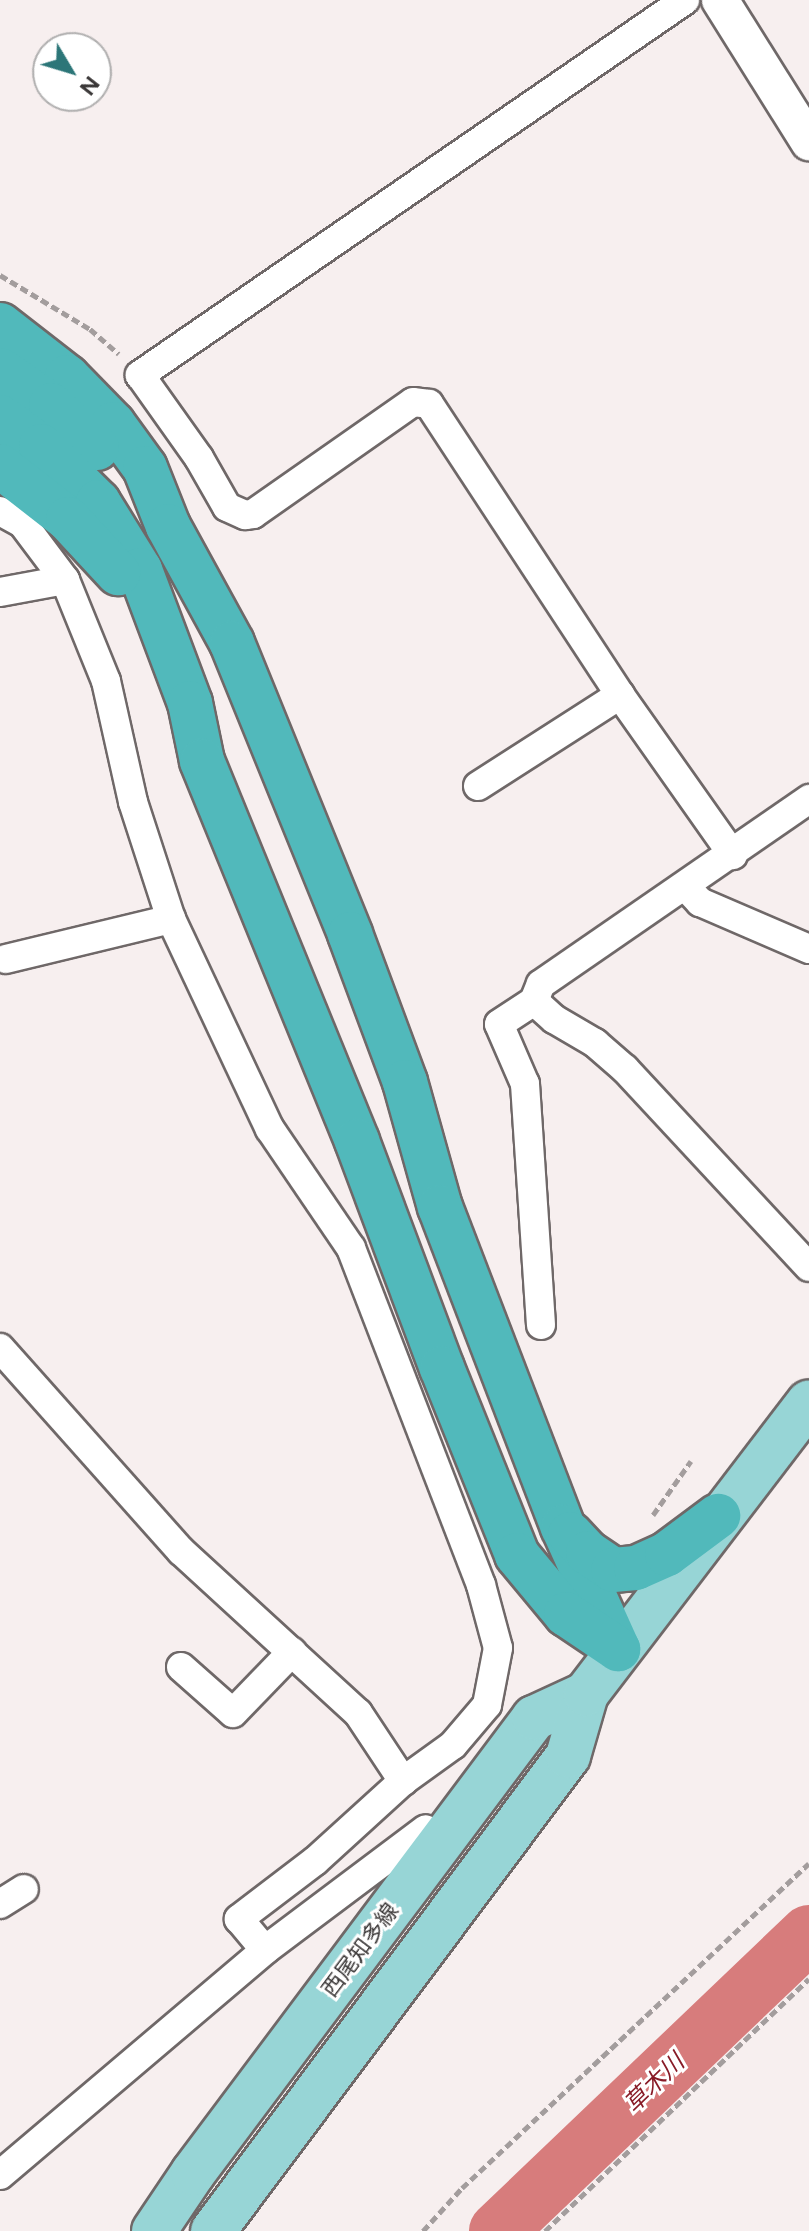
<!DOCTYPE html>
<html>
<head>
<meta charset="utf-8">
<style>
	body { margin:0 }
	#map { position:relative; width:809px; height:2231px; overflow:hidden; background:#f7efef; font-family:Figtree,"Noto Sans JP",sans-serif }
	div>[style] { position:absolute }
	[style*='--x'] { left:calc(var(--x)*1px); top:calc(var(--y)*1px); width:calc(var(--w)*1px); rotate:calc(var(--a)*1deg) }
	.river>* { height:58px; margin:-29px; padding:0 29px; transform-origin:29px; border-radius:29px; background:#d77c7c }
	.path>* { height:5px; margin-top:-2.5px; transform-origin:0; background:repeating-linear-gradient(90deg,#a39d9d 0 8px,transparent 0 12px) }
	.roads { filter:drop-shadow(2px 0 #6f6868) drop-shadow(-2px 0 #6f6868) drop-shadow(0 2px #6f6868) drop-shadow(0 -2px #6f6868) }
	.minor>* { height:28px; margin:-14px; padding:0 14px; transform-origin:14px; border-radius:14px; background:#fff }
	.tertiary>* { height:36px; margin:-18px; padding:0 18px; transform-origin:18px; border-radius:18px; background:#fff }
	.primary>* { height:44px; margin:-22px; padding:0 22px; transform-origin:22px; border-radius:22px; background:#97d5d6 }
	.motorway>* { height:44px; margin:-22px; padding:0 22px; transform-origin:22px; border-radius:22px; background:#51b9bb }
	span { translate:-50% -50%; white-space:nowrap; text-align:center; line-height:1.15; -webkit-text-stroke:6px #fff; paint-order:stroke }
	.street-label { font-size:22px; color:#3a3737 }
	.water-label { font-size:24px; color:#881b27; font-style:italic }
	.north { position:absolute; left:32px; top:32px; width:80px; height:80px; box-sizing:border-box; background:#fff; border:2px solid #b0afaf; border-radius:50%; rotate:128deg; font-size:22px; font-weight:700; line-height:32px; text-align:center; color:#3a3737 }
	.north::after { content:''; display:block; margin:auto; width:28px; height:36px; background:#2c7678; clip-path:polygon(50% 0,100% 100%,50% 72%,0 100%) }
</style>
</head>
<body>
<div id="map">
	<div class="river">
		<i style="--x:498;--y:2231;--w:430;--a:-43.7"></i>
	</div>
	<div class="path">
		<i style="--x:0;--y:275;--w:105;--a:31"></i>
		<i style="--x:90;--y:329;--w:38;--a:41"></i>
		<i style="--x:653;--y:1515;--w:66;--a:-54.9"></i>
		<i style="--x:423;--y:2231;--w:58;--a:-47.8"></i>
		<i style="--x:462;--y:2188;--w:475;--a:-43.1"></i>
		<i style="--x:545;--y:2231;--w:365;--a:-43.7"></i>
	</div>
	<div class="roads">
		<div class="minor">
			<i style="--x:685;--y:0;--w:662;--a:145.47"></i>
			<i style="--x:140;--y:375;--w:102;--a:54.6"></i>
			<i style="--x:199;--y:458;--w:56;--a:60.3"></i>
			<i style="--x:227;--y:507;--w:20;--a:24"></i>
			<i style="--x:245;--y:515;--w:8;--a:-7"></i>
			<i style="--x:253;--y:514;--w:195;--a:-35"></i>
			<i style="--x:413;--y:402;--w:16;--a:7"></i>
			<i style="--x:429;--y:404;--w:348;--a:56.7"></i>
			<i style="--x:620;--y:695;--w:196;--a:54.8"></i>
			<i style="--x:0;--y:511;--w:26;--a:29"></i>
			<i style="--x:23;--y:524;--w:70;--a:53.1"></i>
			<i style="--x:65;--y:580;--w:66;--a:169.5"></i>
			<i style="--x:65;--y:580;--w:109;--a:67.9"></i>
			<i style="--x:106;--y:681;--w:124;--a:77.4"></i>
			<i style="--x:133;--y:802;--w:123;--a:72"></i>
			<i style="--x:171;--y:919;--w:232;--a:64.8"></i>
			<i style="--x:270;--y:1129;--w:144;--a:55.8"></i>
			<i style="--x:351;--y:1248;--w:361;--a:68.9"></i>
			<i style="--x:481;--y:1585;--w:65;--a:74.9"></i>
			<i style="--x:498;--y:1648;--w:58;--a:100.9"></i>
			<i style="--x:487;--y:1705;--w:52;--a:130.4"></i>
			<i style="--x:453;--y:1745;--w:62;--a:144.2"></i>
			<i style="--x:478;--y:786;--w:169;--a:-32.7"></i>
			<i style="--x:686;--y:887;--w:21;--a:47"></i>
			<i style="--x:700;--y:902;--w:119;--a:23.3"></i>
			<i style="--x:6;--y:959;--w:170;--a:-13.6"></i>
			<i style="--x:534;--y:1001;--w:27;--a:42"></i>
			<i style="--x:554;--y:1019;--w:48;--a:30.3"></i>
			<i style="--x:595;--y:1043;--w:40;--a:41"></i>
			<i style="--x:625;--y:1069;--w:270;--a:47.1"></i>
			<i style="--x:541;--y:1325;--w:242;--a:-93.8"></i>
			<i style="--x:525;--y:1084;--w:65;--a:-113.4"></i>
			<i style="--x:499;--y:1024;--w:42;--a:-33.3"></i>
			<i style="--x:534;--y:1001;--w:18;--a:-68"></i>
			<i style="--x:541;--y:984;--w:326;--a:-34.6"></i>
			<i style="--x:0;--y:1348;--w:272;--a:48.3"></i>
			<i style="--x:181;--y:1551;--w:240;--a:42.5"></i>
			<i style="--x:358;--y:1713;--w:82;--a:56.5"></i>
			<i style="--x:403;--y:1781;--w:119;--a:137.7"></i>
			<i style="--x:315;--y:1861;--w:96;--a:142.7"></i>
			<i style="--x:239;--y:1919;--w:40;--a:50"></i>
			<i style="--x:181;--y:1667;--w:69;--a:41.5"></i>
			<i style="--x:233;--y:1713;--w:85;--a:-46"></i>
			<i style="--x:0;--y:1904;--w:28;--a:-32"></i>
			<i style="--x:0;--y:2175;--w:348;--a:-40.3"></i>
			<i style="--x:265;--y:1950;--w:201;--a:-36.9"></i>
		</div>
		<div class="tertiary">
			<i style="--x:720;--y:0;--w:168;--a:57.9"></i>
		</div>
		<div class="primary">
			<i style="--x:154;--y:2231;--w:70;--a:-56.1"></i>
			<i style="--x:193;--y:2173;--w:569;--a:-53.15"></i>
			<i style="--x:534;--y:1718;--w:57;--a:-24.8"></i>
			<i style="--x:213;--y:2231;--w:593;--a:-53.23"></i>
			<i style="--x:568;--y:1756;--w:65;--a:-73.8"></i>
			<i style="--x:586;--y:1694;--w:367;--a:-52.6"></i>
		</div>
		<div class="motorway">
			<i style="--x:0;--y:325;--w:85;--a:37.8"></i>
			<i style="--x:67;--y:377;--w:66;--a:45.6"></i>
			<i style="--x:113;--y:424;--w:54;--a:54"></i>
			<i style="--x:145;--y:468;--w:62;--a:68.4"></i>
			<i style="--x:168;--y:526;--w:133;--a:61.3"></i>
			<i style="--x:232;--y:643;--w:314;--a:67.9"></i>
			<i style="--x:350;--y:934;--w:158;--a:69.6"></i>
			<i style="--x:405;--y:1082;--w:130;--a:74.4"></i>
			<i style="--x:440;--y:1207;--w:343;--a:69"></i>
			<i style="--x:563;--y:1527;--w:134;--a:65.7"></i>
			<i style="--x:0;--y:370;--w:62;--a:34.5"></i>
			<i style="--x:51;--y:405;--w:63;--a:43.1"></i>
			<i style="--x:0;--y:417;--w:50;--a:35.3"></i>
			<i style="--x:41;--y:446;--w:80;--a:44.5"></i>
			<i style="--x:98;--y:502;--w:80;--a:58.3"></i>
			<i style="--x:140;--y:570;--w:142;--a:69.4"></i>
			<i style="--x:190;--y:703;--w:59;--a:78.3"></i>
			<i style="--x:202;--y:761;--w:410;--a:67.8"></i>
			<i style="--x:357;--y:1141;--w:242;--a:69.5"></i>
			<i style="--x:442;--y:1368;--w:201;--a:68.1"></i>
			<i style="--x:517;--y:1555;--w:77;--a:50.3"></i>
			<i style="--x:566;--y:1614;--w:63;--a:33.9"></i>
			<i style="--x:0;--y:466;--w:86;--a:37.9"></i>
			<i style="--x:68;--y:519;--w:74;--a:47.2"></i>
			<i style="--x:570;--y:1534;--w:26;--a:47"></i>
			<i style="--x:588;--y:1553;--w:30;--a:34"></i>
			<i style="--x:613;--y:1570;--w:23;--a:-5"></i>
			<i style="--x:636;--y:1568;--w:34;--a:-24"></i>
			<i style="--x:667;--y:1554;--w:64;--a:-36.7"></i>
		</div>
	</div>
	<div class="street-label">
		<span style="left:360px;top:1950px;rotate:-53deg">西尾知多線</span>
	</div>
	<div class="water-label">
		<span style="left:654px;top:2083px;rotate:-44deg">草木川</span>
	</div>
	<div class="north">N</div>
</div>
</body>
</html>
